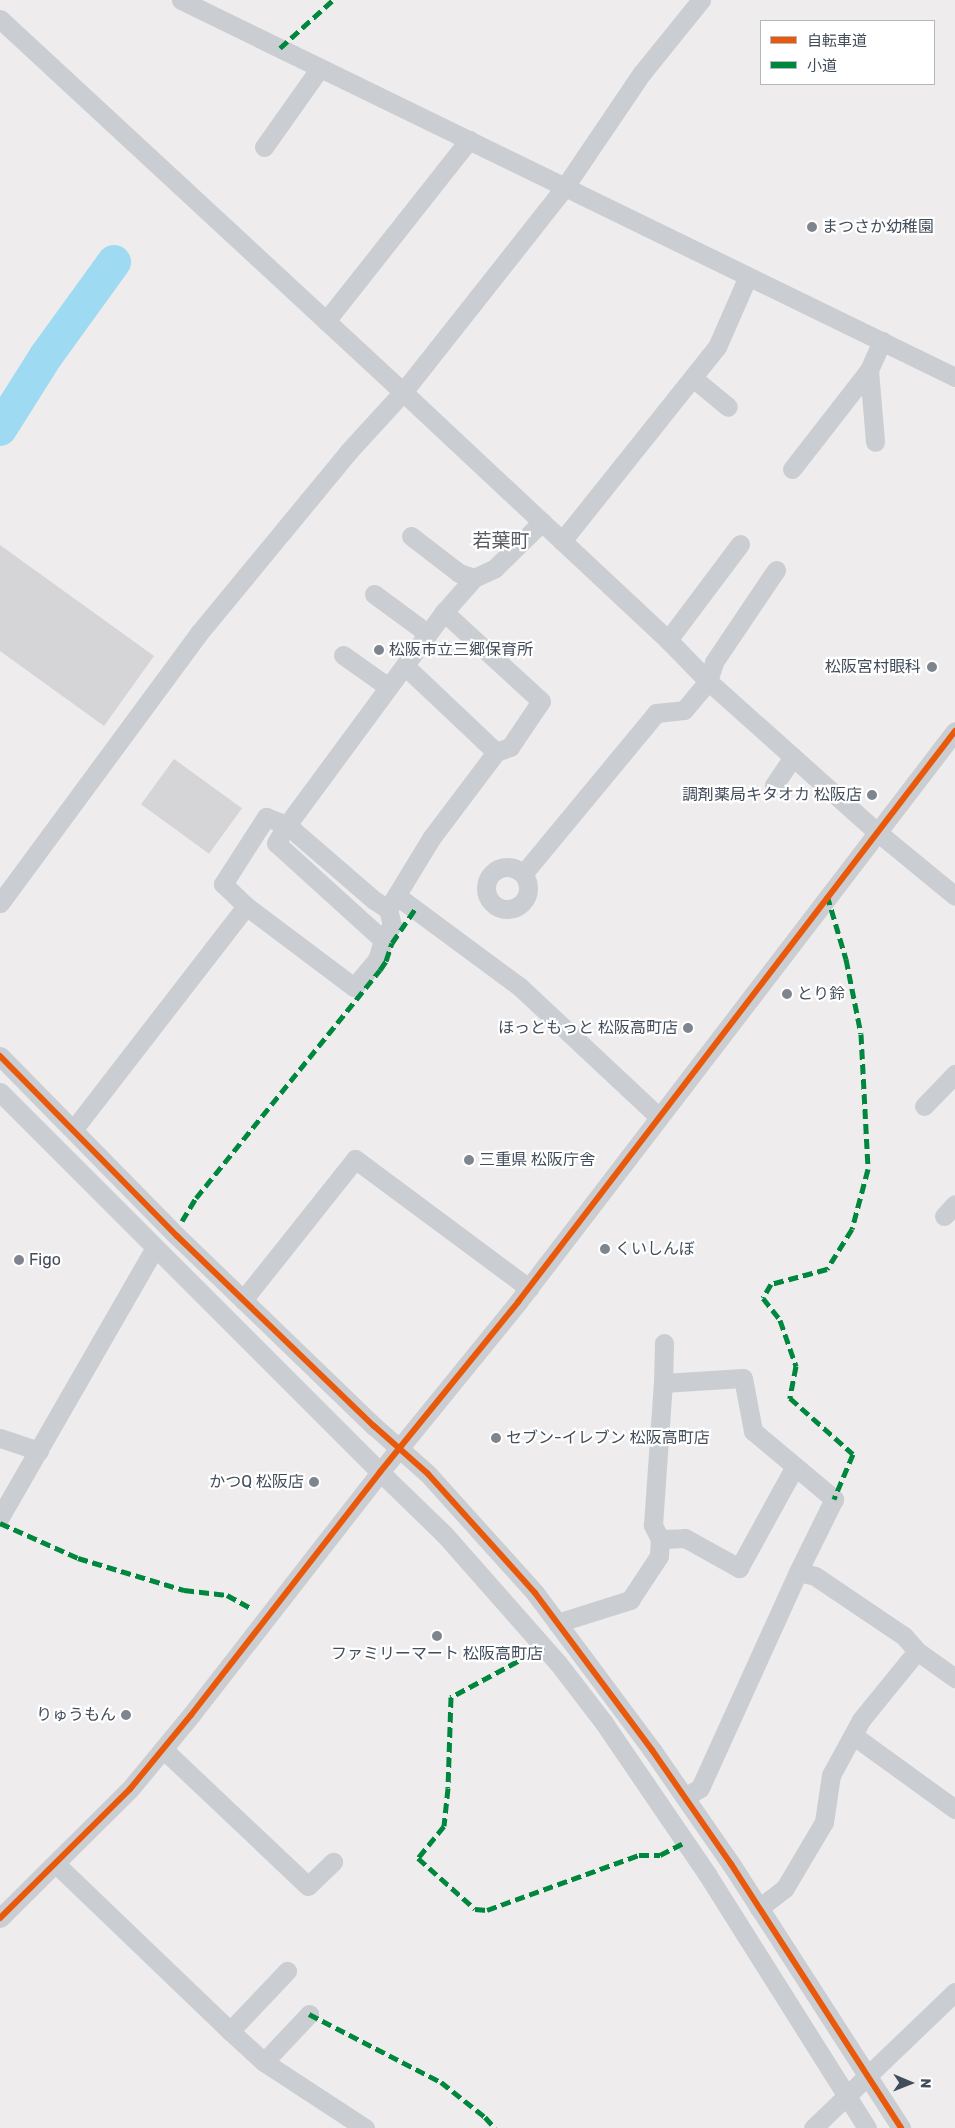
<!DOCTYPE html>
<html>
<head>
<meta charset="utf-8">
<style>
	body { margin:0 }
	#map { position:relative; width:955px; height:2128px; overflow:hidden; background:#eeecec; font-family:Rubik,"Noto Sans JP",sans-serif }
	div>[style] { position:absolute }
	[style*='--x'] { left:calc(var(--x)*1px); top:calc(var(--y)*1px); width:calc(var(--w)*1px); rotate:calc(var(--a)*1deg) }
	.river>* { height:34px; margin:-17px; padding:0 17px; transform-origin:17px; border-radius:17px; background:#9edaf2 }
	.building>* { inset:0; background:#d5d4d7; transform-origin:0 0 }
	.minor>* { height:19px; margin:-9.5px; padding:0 9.5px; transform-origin:9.5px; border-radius:9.5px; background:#cacdd1 }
	.minor>.ring { margin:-9.5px; padding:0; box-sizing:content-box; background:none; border:19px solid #cacdd1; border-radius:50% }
	.quiet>* { height:5px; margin-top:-2.5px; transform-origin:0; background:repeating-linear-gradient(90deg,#00873e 0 10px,transparent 0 15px) }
	.cycleway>* { height:6px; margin:-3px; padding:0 3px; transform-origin:3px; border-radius:3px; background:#e8590c }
	.dots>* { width:14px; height:14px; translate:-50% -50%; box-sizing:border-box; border:2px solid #fff; border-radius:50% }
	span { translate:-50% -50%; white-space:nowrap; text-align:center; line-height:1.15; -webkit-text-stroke:4.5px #fff; paint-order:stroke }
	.poi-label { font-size:16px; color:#424d5b }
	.left { translate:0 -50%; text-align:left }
	.right { translate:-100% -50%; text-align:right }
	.quarter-label { font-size:19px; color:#585b61 }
	.legend { position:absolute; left:760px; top:20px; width:175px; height:65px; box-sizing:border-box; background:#fff; border:1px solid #b3b8bd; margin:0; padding:6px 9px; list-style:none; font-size:15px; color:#424d5b }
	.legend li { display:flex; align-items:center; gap:10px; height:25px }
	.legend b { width:25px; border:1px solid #b3b8bd }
	.north { position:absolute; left:885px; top:2058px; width:50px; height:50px; -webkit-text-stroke:4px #fff; paint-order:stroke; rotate:91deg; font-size:14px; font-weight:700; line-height:20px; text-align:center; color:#424d5b }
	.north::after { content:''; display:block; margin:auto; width:18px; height:22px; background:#424d5b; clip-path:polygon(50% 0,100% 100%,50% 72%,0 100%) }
</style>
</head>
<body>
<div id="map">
	<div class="river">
		<i style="--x:0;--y:429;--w:86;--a:-57.8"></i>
		<i style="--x:46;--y:356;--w:116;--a:-54.1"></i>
	</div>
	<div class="building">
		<i style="clip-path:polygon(0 545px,154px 656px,104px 726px,0 651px)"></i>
		<i style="left:174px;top:759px;width:84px;height:56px;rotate:36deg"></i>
	</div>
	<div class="minor">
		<i style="--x:181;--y:0;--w:861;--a:25.97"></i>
		<i style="--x:0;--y:19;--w:549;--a:42.79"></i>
		<i style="--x:403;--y:392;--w:363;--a:43.1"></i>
		<i style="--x:668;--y:640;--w:57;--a:45.7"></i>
		<i style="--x:708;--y:681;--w:225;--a:41.8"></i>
		<i style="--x:876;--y:831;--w:102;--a:39.4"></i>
		<i style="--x:264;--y:147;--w:97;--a:-54.7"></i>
		<i style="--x:326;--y:321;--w:231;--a:-51.7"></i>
		<i style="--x:869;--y:370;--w:72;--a:85.2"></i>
		<i style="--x:693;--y:378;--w:45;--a:39.6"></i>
		<i style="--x:792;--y:469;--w:125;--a:-52.1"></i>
		<i style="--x:869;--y:370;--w:32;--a:-66"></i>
		<i style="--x:411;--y:536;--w:61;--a:37.6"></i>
		<i style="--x:459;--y:573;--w:16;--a:18"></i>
		<i style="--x:562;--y:541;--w:248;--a:-51.4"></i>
		<i style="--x:717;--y:347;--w:77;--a:-66.4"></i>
		<i style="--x:374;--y:594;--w:66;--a:36.3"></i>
		<i style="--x:668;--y:640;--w:120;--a:-53.1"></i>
		<i style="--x:343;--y:655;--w:55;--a:35.4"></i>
		<i style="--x:405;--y:666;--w:125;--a:43.4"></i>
		<i style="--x:496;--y:752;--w:15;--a:-20"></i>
		<i style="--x:510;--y:747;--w:55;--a:-56"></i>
		<i style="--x:541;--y:701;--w:132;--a:-137.5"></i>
		<i style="--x:774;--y:785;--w:34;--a:-56"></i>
		<i class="ring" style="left:486px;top:867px;width:23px;height:23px"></i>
		<i style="--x:523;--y:874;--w:209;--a:-50.4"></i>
		<i style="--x:656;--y:713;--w:28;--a:-6"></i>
		<i style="--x:684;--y:710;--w:38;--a:-50"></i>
		<i style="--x:708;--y:681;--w:20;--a:-72"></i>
		<i style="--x:714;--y:662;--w:111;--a:-56"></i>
		<i style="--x:397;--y:896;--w:153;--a:36.5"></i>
		<i style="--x:520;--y:987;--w:190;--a:43.1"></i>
		<i style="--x:0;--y:903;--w:335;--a:-53.6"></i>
		<i style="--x:199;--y:633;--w:234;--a:-50.5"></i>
		<i style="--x:348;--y:452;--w:81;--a:-47.5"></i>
		<i style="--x:403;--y:392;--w:260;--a:-51.7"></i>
		<i style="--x:564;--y:188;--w:139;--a:-55.9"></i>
		<i style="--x:642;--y:73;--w:94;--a:-51.1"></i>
		<i style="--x:246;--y:906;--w:135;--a:36.9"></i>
		<i style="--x:354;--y:987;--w:35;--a:-50"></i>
		<i style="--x:377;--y:960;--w:21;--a:-73"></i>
		<i style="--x:388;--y:909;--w:16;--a:76"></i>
		<i style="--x:392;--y:925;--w:17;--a:121"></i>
		<i style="--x:383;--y:940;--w:144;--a:-137.8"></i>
		<i style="--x:276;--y:843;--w:21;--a:-59"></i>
		<i style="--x:287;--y:825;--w:115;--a:40.8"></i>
		<i style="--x:374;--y:900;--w:17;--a:33"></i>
		<i style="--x:388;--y:909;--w:84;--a:-58.6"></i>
		<i style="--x:432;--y:837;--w:106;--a:-53"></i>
		<i style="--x:0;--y:1056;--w:252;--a:45.5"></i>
		<i style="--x:177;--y:1236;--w:274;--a:44"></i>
		<i style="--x:374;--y:1426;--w:72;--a:41.6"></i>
		<i style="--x:428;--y:1474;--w:160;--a:48"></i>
		<i style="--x:535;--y:1593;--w:196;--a:53.3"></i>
		<i style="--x:652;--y:1750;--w:139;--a:55.3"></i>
		<i style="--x:731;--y:1864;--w:314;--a:57.2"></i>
		<i style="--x:0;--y:1092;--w:537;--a:45"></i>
		<i style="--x:380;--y:1472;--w:91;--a:44.1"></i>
		<i style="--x:445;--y:1535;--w:171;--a:48.6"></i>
		<i style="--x:558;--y:1663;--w:76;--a:52.5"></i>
		<i style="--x:604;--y:1723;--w:183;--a:55.7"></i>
		<i style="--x:707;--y:1874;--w:300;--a:57.8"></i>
		<i style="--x:924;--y:1106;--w:45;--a:-45.9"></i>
		<i style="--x:73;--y:1130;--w:283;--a:-52.3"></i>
		<i style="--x:246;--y:906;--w:32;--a:-136"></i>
		<i style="--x:223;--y:884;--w:80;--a:-57.3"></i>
		<i style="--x:266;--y:817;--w:22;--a:21"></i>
		<i style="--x:287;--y:825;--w:265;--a:-53.6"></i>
		<i style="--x:444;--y:612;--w:45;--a:-48.6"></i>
		<i style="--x:474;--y:578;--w:23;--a:-25"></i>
		<i style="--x:495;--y:568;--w:66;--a:-44.4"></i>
		<i style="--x:944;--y:1216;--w:16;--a:-47"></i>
		<i style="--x:243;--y:1300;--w:180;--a:-51.5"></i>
		<i style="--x:355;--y:1159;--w:217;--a:36.6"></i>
		<i style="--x:664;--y:1343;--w:40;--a:91.4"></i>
		<i style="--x:663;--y:1383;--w:80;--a:-3.6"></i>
		<i style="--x:743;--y:1378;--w:54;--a:79.3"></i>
		<i style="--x:753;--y:1431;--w:106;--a:40"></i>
		<i style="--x:834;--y:1499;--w:81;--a:116.3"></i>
		<i style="--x:798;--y:1572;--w:17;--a:13"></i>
		<i style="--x:815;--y:1576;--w:107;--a:34"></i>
		<i style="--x:904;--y:1636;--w:20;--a:49"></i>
		<i style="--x:917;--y:1651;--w:89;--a:129.1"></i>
		<i style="--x:861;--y:1720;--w:63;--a:118.6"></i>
		<i style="--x:831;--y:1775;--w:48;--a:98.5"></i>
		<i style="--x:824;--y:1822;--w:77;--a:120.6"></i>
		<i style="--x:785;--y:1888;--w:33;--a:142"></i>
		<i style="--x:0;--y:1438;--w:41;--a:18.4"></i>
		<i style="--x:0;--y:1517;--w:311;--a:-60.1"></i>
		<i style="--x:660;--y:1539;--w:25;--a:-2"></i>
		<i style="--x:685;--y:1538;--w:62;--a:29.1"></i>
		<i style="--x:739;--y:1568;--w:116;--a:-61.2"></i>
		<i style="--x:557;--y:1623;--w:77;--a:-17.5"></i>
		<i style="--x:630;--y:1600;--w:53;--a:-56.6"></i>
		<i style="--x:659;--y:1556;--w:17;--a:-87"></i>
		<i style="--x:660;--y:1539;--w:16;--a:-117"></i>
		<i style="--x:653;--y:1525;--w:142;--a:-86"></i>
		<i style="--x:917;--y:1651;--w:47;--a:35.4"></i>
		<i style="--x:854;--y:1736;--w:125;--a:35.9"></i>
		<i style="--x:163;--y:1749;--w:199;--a:43.4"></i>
		<i style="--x:308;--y:1886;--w:35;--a:-44"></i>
		<i style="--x:685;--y:1797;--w:17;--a:-31"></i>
		<i style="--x:700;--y:1788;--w:237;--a:-65.6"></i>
		<i style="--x:56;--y:1864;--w:241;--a:43.8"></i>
		<i style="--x:230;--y:2031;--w:83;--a:-46.5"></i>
		<i style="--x:0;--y:1918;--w:183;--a:-44.8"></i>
		<i style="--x:130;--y:1789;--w:96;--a:-50.5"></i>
		<i style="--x:191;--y:1715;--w:308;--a:-52.1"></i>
		<i style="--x:380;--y:1472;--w:219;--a:-50.9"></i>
		<i style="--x:518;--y:1302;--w:719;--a:-52.57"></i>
		<i style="--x:230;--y:2031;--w:46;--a:42.4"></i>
		<i style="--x:264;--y:2062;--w:121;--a:33.2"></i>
		<i style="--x:264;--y:2062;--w:66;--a:-46.8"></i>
		<i style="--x:813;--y:2128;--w:197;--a:-43.8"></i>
	</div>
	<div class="quiet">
		<i style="--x:280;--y:48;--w:72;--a:-42.2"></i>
		<i style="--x:827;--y:895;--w:67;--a:73.5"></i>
		<i style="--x:846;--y:959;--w:76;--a:78.7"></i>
		<i style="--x:861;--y:1034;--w:135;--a:87"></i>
		<i style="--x:868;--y:1169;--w:62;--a:104.9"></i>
		<i style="--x:852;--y:1229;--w:47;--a:122"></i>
		<i style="--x:827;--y:1269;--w:58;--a:165"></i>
		<i style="--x:771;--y:1284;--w:16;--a:120"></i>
		<i style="--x:763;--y:1298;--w:28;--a:52"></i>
		<i style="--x:780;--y:1320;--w:49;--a:70.8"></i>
		<i style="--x:796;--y:1366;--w:33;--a:101"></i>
		<i style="--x:790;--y:1398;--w:84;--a:41.6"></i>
		<i style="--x:853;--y:1454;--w:49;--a:112.9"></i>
		<i style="--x:182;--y:1221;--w:27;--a:-59"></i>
		<i style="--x:196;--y:1198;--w:293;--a:-51.1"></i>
		<i style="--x:380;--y:970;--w:11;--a:-56"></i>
		<i style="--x:386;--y:961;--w:19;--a:-72"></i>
		<i style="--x:392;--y:943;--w:41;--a:-55.9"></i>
		<i style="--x:0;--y:1523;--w:85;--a:24.2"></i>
		<i style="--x:78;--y:1558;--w:111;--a:16.8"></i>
		<i style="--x:184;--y:1590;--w:43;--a:6.6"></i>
		<i style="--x:227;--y:1595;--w:29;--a:29"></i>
		<i style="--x:544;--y:1647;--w:106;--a:151.7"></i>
		<i style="--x:451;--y:1697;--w:91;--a:91.9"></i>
		<i style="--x:448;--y:1788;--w:38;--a:96"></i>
		<i style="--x:444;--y:1826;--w:41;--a:129.1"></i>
		<i style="--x:418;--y:1858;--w:76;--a:41.8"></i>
		<i style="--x:475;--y:1909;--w:12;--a:5"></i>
		<i style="--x:487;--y:1910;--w:162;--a:-19.9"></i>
		<i style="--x:639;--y:1855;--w:21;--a:0"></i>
		<i style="--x:660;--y:1855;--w:28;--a:-27"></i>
		<i style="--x:309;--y:2014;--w:148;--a:27.3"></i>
		<i style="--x:441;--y:2082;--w:56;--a:38.5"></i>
		<i style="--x:485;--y:2117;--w:15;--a:48"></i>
	</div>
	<div class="cycleway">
		<i style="--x:0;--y:1056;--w:252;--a:45.5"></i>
		<i style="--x:177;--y:1236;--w:274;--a:44"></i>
		<i style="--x:374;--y:1426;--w:72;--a:41.6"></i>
		<i style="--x:428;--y:1474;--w:160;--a:48"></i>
		<i style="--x:535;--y:1593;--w:196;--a:53.3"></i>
		<i style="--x:652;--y:1750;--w:139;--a:55.3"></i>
		<i style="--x:731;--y:1864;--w:314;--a:57.2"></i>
		<i style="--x:0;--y:1918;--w:183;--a:-44.8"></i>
		<i style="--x:130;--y:1789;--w:96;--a:-50.5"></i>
		<i style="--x:191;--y:1715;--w:308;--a:-52.1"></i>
		<i style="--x:380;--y:1472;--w:219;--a:-50.9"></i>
		<i style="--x:518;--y:1302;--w:719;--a:-52.57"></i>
	</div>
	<div class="dots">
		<i style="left:812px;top:227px;background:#7e858e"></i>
		<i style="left:379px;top:650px;background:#7e858e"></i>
		<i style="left:932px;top:667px;background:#7e858e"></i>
		<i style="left:872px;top:795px;background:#7e858e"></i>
		<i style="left:787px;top:994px;background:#7e858e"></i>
		<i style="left:688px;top:1028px;background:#7e858e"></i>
		<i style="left:469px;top:1160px;background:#7e858e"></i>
		<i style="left:605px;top:1249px;background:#7e858e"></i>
		<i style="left:19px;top:1260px;background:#7e858e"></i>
		<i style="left:496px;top:1438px;background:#7e858e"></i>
		<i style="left:314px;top:1482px;background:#7e858e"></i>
		<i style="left:437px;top:1636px;background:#7e858e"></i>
		<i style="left:126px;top:1715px;background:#7e858e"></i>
	</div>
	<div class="poi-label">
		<span class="left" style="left:822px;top:227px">まつさか幼稚園</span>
		<span class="left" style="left:389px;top:650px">松阪市立三郷保育所</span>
		<span class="right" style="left:921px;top:667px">松阪宮村眼科</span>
		<span class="right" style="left:862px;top:795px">調剤薬局キタオカ 松阪店</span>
		<span class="left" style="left:797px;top:994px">とり鈴</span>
		<span class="right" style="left:678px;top:1028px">ほっともっと 松阪高町店</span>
		<span class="left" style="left:479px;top:1160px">三重県 松阪庁舎</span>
		<span class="left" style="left:615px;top:1249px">くいしんぼ</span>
		<span class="left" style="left:29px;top:1260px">Figo</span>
		<span class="left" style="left:506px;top:1438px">セブン-イレブン 松阪高町店</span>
		<span class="right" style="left:304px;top:1482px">かつQ 松阪店</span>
		<span style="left:437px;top:1654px">ファミリーマート 松阪高町店</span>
		<span class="right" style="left:116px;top:1715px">りゅうもん</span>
	</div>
	<div class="quarter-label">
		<span style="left:501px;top:541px">若葉町</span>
	</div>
	<ul class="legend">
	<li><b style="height:6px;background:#e8590c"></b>自転車道</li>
	<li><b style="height:6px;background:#00873e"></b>小道</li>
	</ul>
	<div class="north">N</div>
</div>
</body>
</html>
